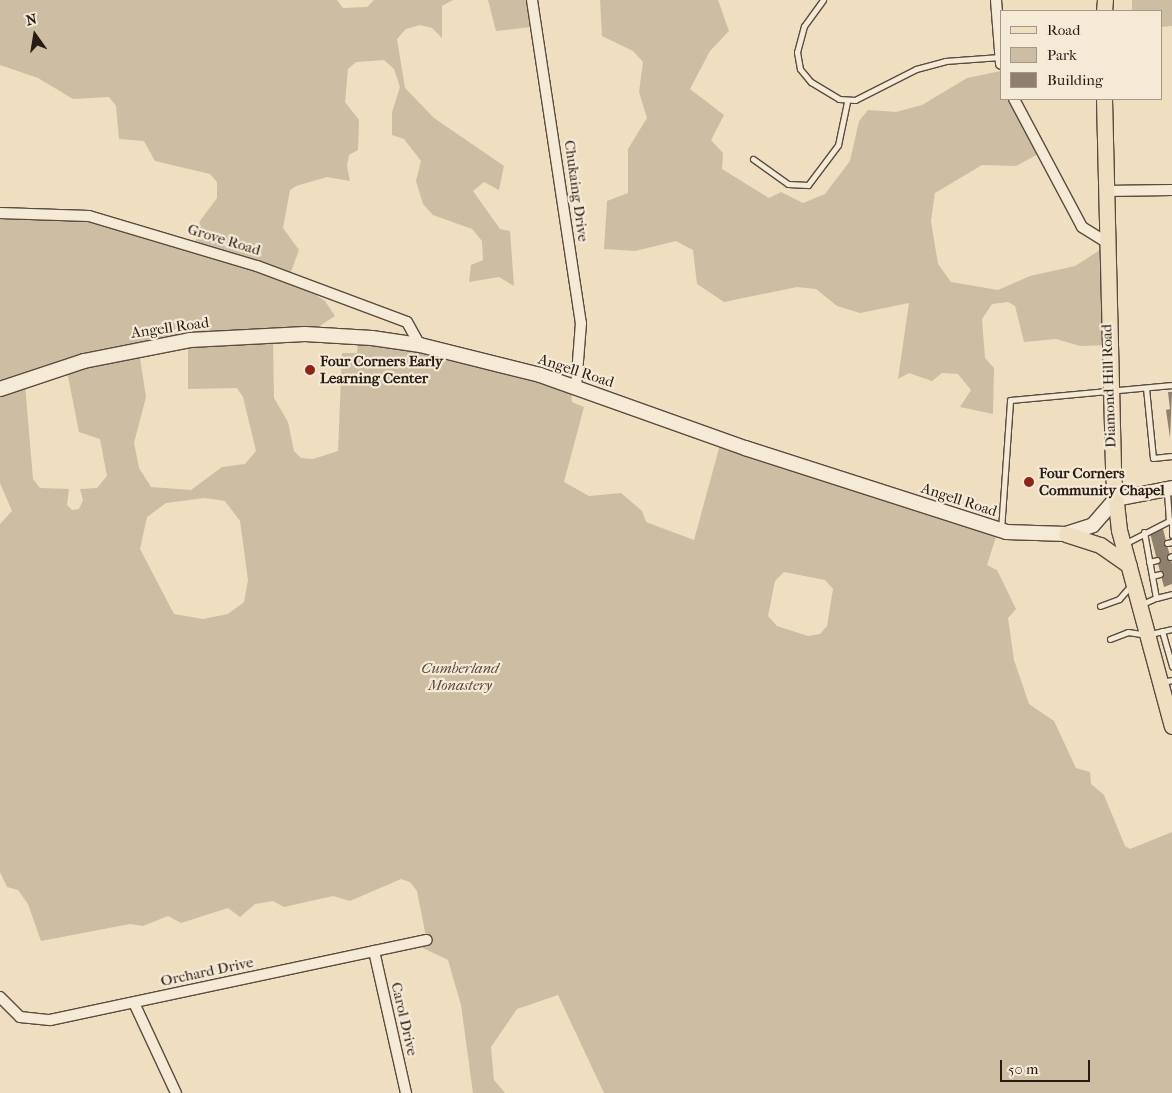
<!DOCTYPE html>
<html>
<head>
<meta charset="utf-8">
<style>
	body { margin:0 }
	#map { position:relative; width:1172px; height:1093px; overflow:hidden; background:#efdec0; font-family:"IM FELL French Canon",serif }
	div>[style] { position:absolute }
	[style*='--x'] { left:calc(var(--x)*1px); top:calc(var(--y)*1px); width:calc(var(--w)*1px); rotate:calc(var(--a)*1deg) }
	.green>* { inset:0; background:#cdbda3 }
	.building>* { inset:0; background:#8f806d }
	.roads { filter:drop-shadow(1px 0 #594c3f) drop-shadow(-1px 0 #594c3f) drop-shadow(0 1px #594c3f) drop-shadow(0 -1px #594c3f) }
	.lane>* { height:5px; margin:-2.5px; padding:0 2.5px; transform-origin:2.5px; border-radius:2.5px; background:#f5ead6 }
	.street>* { height:10px; margin:-5px; padding:0 5px; transform-origin:5px; border-radius:5px; background:#f5ead6 }
	.secondary>* { height:14px; margin:-7px; padding:0 7px; transform-origin:7px; border-radius:7px; background:#f5ead6 }
	.primary>* { height:15px; margin:-7.5px; padding:0 7.5px; transform-origin:7.5px; border-radius:7.5px; background:#efdec0 }
	.dots>* { width:14px; height:14px; translate:-50% -50%; box-sizing:border-box; border:2px solid #f5ead6; border-radius:50% }
	span { translate:-50% -50%; white-space:nowrap; text-align:center; line-height:1.15; -webkit-text-stroke:4.5px #f5ead6; paint-order:stroke }
	.street-label { font-size:15px; color:#271b14 }
	.poi-label { font-size:15px; color:#271b14; font-weight:700 }
	.left { translate:0 -50%; text-align:left }
	.park-label { font-size:15px; color:#594c3f; font-style:italic }
	.legend { position:absolute; left:1000px; top:10px; width:162px; height:90px; box-sizing:border-box; background:#f5ead6; border:1px solid #a39788; margin:0; padding:6px 9px; list-style:none; font-size:15px; color:#271b14 }
	.legend li { display:flex; align-items:center; gap:10px; height:25px }
	.legend b { width:25px; border:1px solid #a39788 }
	.north { position:absolute; left:10px; top:10px; width:50px; height:50px; -webkit-text-stroke:4px #f5ead6; paint-order:stroke; rotate:347deg; font-size:14px; font-weight:700; line-height:20px; text-align:center; color:#271b14 }
	.north::after { content:''; display:block; margin:auto; width:18px; height:22px; background:#271b14; clip-path:polygon(50% 0,100% 100%,50% 72%,0 100%) }
	.scale { position:absolute; left:1000px; top:1060px; width:90px; height:22px; box-sizing:border-box; border:2px solid #271b14; border-top:0; padding-left:6px; font-size:15px; line-height:18px; white-space:nowrap; color:#271b14; -webkit-text-stroke:4px #f5ead6; paint-order:stroke }
</style>
</head>
<body>
<div id="map">
	<div class="green">
		<i style="clip-path:polygon(evenodd,0 0,337px 0,343px 8px,367px 7px,374px 0,453px 0,442px 6px,442px 38px,432px 28px,420px 25px,406px 29px,397px 39px,405px 88px,434px 118px,504px 166px,499px 190px,484px 182px,473px 191px,500px 229px,510px 231px,514px 286px,499px 277px,469px 282px,471px 265px,483px 260px,482px 241px,472px 229px,433px 215px,423px 204px,416px 181px,421px 161px,404px 139px,392px 135px,392px 112px,400px 87px,394px 69px,384px 60px,356px 62px,348px 69px,345px 102px,359px 120px,358px 150px,349px 155px,347px 166px,350px 181px,327px 177px,296px 186px,290px 190px,283px 228px,299px 250px,289px 277px,325px 301px,335px 316px,312px 331px,273px 339px,274px 398px,288px 422px,294px 451px,301px 458px,313px 459px,338px 451px,342px 353px,357px 353px,358px 342px,387px 344px,571px 389px,572px 402px,584px 407px,564px 482px,589px 496px,621px 493px,642px 511px,646px 522px,694px 540px,721px 441px,993px 534px,996px 537px,987px 565px,997px 570px,1016px 609px,1008px 618px,1014px 660px,1029px 704px,1054px 721px,1076px 768px,1090px 772px,1091px 784px,1104px 795px,1125px 846px,1130px 849px,1172px 832px,1172px 1093px,604px 1093px,558px 995px,517px 1009px,491px 1047px,494px 1080px,505px 1093px,473px 1093px,461px 1005px,448px 960px,421px 947px,426px 937px,417px 891px,410px 882px,401px 879px,350px 901px,333px 896px,284px 907px,273px 901px,255px 904px,240px 917px,228px 908px,181px 923px,168px 916px,143px 926px,130px 924px,41px 941px,28px 904px,18px 890px,7px 887px,0 872px,0 524px,12px 511px,0 483px,0 219px,64px 216px,108px 223px,194px 248px,200px 221px,217px 198px,217px 182px,210px 174px,155px 161px,144px 141px,119px 139px,116px 106px,109px 97px,73px 99px,38px 78px,0 65px,0 0,188px 345px,188px 389px,237px 388px,243px 397px,256px 451px,245px 464px,222px 467px,191px 490px,151px 487px,139px 468px,134px 443px,146px 397px,139px 352px,188px 345px,0 0,67px 371px,79px 432px,100px 439px,107px 476px,97px 488px,80px 489px,83px 500px,79px 509px,72px 510px,67px 505px,69px 489px,40px 488px,33px 479px,25px 385px,67px 371px,0 0,205px 498px,225px 501px,240px 521px,248px 580px,244px 602px,228px 614px,203px 619px,174px 614px,140px 549px,147px 517px,166px 503px,205px 498px,0 0,784px 572px,825px 580px,833px 589px,827px 626px,820px 634px,808px 636px,777px 626px,768px 616px,775px 581px,784px 572px)"></i>
		<i style="clip-path:polygon(488px 0,529px 0,531px 27px,496px 31px)"></i>
		<i style="clip-path:polygon(600px 0,718px 0,729px 31px,710px 51px,690px 89px,724px 115px,711px 140px,723px 153px,722px 169px,769px 198px,781px 192px,803px 203px,825px 194px,850px 161px,859px 121px,868px 110px,896px 112px,922px 105px,967px 78px,1001px 71px,1001px 99px,1013px 99px,1040px 153px,1016px 166px,982px 165px,935px 193px,931px 221px,938px 264px,951px 282px,998px 290px,1030px 276px,1075px 266px,1100px 250px,1108px 345px,1080px 346px,1056px 339px,1024px 342px,1015px 306px,1008px 302px,992px 304px,982px 319px,985px 358px,994px 368px,993px 414px,960px 407px,971px 390px,958px 374px,942px 373px,932px 381px,909px 373px,898px 379px,909px 303px,860px 313px,837px 306px,816px 289px,797px 287px,724px 302px,697px 284px,693px 250px,676px 241px,635px 251px,604px 249px,607px 201px,628px 193px,628px 149px,647px 118px,639px 92px,643px 62px,633px 51px,602px 36px)"></i>
		<i style="clip-path:polygon(1132px 0,1172px 0,1172px 26px,1161px 27px,1161px 11px,1132px 11px)"></i>
	</div>
	<div class="building">
		<i style="clip-path:polygon(1168px 392px,1172px 392px,1170px 438px,1166px 410px,1170px 409px)"></i>
		<i style="clip-path:polygon(1163px 529px,1172px 564px,1172px 584px,1164px 587px,1150px 533px)"></i>
	</div>
	<div class="roads">
		<div class="lane">
			<i style="--x:823;--y:0;--w:32;--a:126"></i>
			<i style="--x:804;--y:26;--w:27;--a:105"></i>
			<i style="--x:797;--y:52;--w:17;--a:80"></i>
			<i style="--x:800;--y:69;--w:17;--a:50"></i>
			<i style="--x:811;--y:82;--w:33;--a:31"></i>
			<i style="--x:839;--y:99;--w:16;--a:4"></i>
			<i style="--x:855;--y:100;--w:68;--a:-26.9"></i>
			<i style="--x:916;--y:69;--w:30;--a:-15"></i>
			<i style="--x:945;--y:61;--w:55;--a:-4.2"></i>
			<i style="--x:753;--y:159;--w:43;--a:35.5"></i>
			<i style="--x:788;--y:184;--w:20;--a:3"></i>
			<i style="--x:808;--y:185;--w:50;--a:-53.1"></i>
			<i style="--x:838;--y:145;--w:44;--a:-78.2"></i>
			<i style="--x:1146;--y:388;--w:70;--a:84.3"></i>
			<i style="--x:1153;--y:458;--w:19;--a:-6"></i>
			<i style="--x:1172;--y:520;--w:15;--a:90"></i>
			<i style="--x:1001;--y:530;--w:130;--a:-86"></i>
			<i style="--x:1010;--y:400;--w:163;--a:-5.3"></i>
			<i style="--x:1167;--y:543;--w:5;--a:-11"></i>
			<i style="--x:1124;--y:544;--w:51;--a:-27.1"></i>
			<i style="--x:1169;--y:521;--w:32;--a:-94"></i>
			<i style="--x:1170;--y:557;--w:2;--a:-27"></i>
			<i style="--x:1149;--y:562;--w:8;--a:-14"></i>
			<i style="--x:1152;--y:576;--w:8;--a:-14"></i>
			<i style="--x:1156;--y:598;--w:16;--a:-14"></i>
			<i style="--x:1140;--y:605;--w:17;--a:-24"></i>
			<i style="--x:1156;--y:598;--w:67;--a:-100.3"></i>
			<i style="--x:1100;--y:606;--w:20;--a:-20"></i>
			<i style="--x:1119;--y:599;--w:18;--a:-49"></i>
			<i style="--x:1162;--y:631;--w:37;--a:74"></i>
			<i style="--x:1110;--y:639;--w:19;--a:-21"></i>
			<i style="--x:1128;--y:632;--w:18;--a:9"></i>
			<i style="--x:1146;--y:635;--w:27;--a:-13"></i>
			<i style="--x:1163;--y:682;--w:9;--a:-13"></i>
		</div>
		<div class="street">
			<i style="--x:532;--y:0;--w:327;--a:81.4"></i>
			<i style="--x:581;--y:323;--w:64;--a:94.5"></i>
			<i style="--x:996;--y:0;--w:64;--a:85.5"></i>
			<i style="--x:1014;--y:99;--w:145;--a:62"></i>
			<i style="--x:1082;--y:227;--w:28;--a:32"></i>
			<i style="--x:1105;--y:191;--w:67;--a:-0.9"></i>
			<i style="--x:0;--y:213;--w:89;--a:1.9"></i>
			<i style="--x:89;--y:216;--w:175;--a:16.6"></i>
			<i style="--x:257;--y:266;--w:160;--a:20.5"></i>
			<i style="--x:407;--y:322;--w:26;--a:61"></i>
			<i style="--x:374;--y:951;--w:146;--a:77.3"></i>
			<i style="--x:0;--y:997;--w:28;--a:45"></i>
			<i style="--x:20;--y:1017;--w:30;--a:6"></i>
			<i style="--x:50;--y:1020;--w:385;--a:-12"></i>
			<i style="--x:134;--y:1003;--w:99;--a:65"></i>
		</div>
		<div class="secondary">
			<i style="--x:0;--y:389;--w:89;--a:-18.4"></i>
			<i style="--x:84;--y:361;--w:108;--a:-11.2"></i>
			<i style="--x:190;--y:340;--w:115;--a:-3"></i>
			<i style="--x:305;--y:334;--w:67;--a:3.4"></i>
			<i style="--x:372;--y:338;--w:49;--a:8.3"></i>
			<i style="--x:420;--y:345;--w:124;--a:14"></i>
			<i style="--x:540;--y:375;--w:218;--a:19.6"></i>
			<i style="--x:745;--y:448;--w:274;--a:17.8"></i>
			<i style="--x:1006;--y:532;--w:60;--a:1.9"></i>
			<i style="--x:1066;--y:534;--w:28;--a:-18"></i>
			<i style="--x:1093;--y:525;--w:35;--a:-49"></i>
			<i style="--x:1116;--y:499;--w:57;--a:-11.1"></i>
		</div>
		<div class="primary">
			<i style="--x:1104;--y:11;--w:11;--a:-85"></i>
			<i style="--x:1104;--y:99;--w:376;--a:88.6"></i>
			<i style="--x:1113;--y:475;--w:55;--a:83.8"></i>
			<i style="--x:1119;--y:530;--w:203;--a:74.9"></i>
			<i style="--x:1066;--y:534;--w:36;--a:18"></i>
			<i style="--x:1100;--y:545;--w:35;--a:35"></i>
		</div>
	</div>
	<div class="dots">
		<i style="left:310px;top:370px;background:#8f2418"></i>
		<i style="left:1029px;top:482px;background:#8f2418"></i>
	</div>
	<div class="street-label">
		<span style="left:576px;top:191px;rotate:82deg">Chukaing Drive</span>
		<span style="left:224px;top:240px;rotate:17deg">Grove Road</span>
		<span style="left:170px;top:328px;rotate:-8deg">Angell Road</span>
		<span style="left:576px;top:371px;rotate:18deg">Angell Road</span>
		<span style="left:1109px;top:386px;rotate:-92deg">Diamond Hill Road</span>
		<span style="left:959px;top:500px;rotate:18deg">Angell Road</span>
		<span style="left:207px;top:972px;rotate:-12deg">Orchard Drive</span>
		<span style="left:404px;top:1019px;rotate:77deg">Carol Drive</span>
	</div>
	<div class="poi-label">
		<span class="left" style="left:320px;top:370px">Four Corners Early<br>Learning Center</span>
		<span class="left" style="left:1039px;top:482px">Four Corners<br>Community Chapel</span>
	</div>
	<div class="park-label">
		<span style="left:460px;top:677px">Cumberland<br>Monastery</span>
	</div>
	<ul class="legend">
	<li><b style="height:6px;background:#efdec0"></b>Road</li>
	<li><b style="height:14px;background:#cdbda3"></b>Park</li>
	<li><b style="height:14px;background:#8f806d"></b>Building</li>
	</ul>
	<div class="north">N</div>
	<div class="scale">50 m</div>
</div>
</body>
</html>
